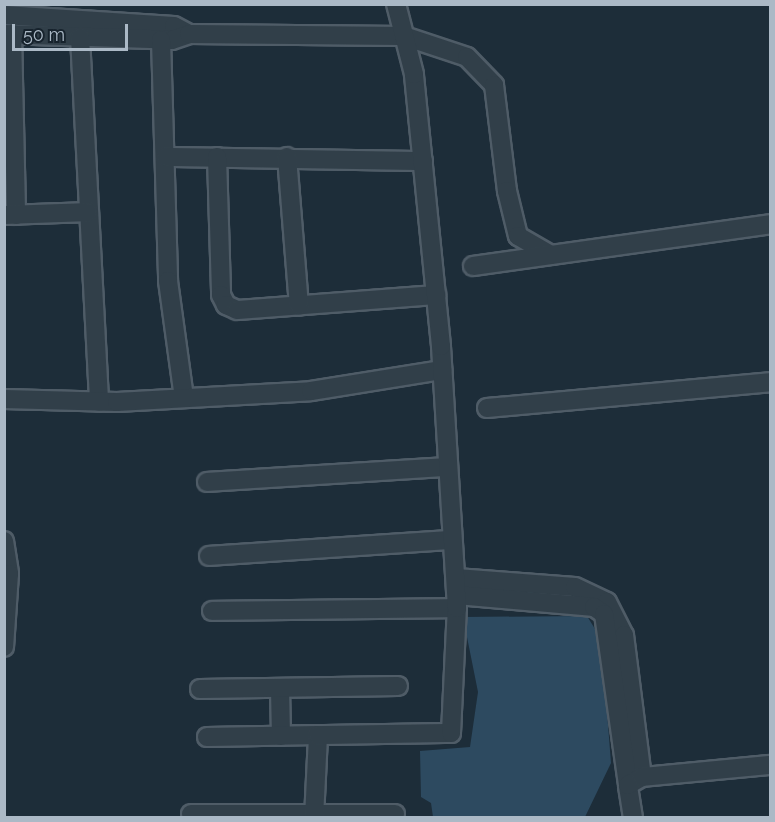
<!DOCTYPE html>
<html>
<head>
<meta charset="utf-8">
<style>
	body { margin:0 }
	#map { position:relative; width:775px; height:822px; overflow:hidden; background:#1d2d39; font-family:Raleway,sans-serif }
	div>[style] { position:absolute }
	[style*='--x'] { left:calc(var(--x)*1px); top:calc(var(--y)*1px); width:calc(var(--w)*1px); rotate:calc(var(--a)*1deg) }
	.water>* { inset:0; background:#2d4a60 }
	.roads { filter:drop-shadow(2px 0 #4f5c67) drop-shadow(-2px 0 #4f5c67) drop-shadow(0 2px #4f5c67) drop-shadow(0 -2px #4f5c67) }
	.minor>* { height:18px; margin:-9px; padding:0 9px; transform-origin:9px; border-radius:9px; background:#313f49 }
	span { translate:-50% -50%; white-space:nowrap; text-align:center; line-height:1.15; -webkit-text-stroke:4.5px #17232d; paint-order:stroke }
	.frame { position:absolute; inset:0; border:6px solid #abb9c6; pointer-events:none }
	.scale { position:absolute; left:12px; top:24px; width:116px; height:27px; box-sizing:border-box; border:3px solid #abb9c6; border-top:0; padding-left:8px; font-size:18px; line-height:21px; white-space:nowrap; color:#abb9c6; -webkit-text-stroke:4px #17232d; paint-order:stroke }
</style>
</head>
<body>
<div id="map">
	<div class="water">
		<i style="clip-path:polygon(587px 616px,595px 629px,606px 699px,611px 763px,585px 817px,433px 817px,431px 803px,421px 797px,420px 751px,470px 747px,478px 692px,463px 617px)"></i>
	</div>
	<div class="roads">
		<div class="minor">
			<i style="--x:4;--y:15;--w:170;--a:3.7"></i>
			<i style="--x:174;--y:26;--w:17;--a:28"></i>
			<i style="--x:4;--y:34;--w:168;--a:2"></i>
			<i style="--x:172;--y:40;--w:18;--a:-19"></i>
			<i style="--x:189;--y:34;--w:215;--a:0.5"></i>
			<i style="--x:404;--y:36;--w:66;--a:18.4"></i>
			<i style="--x:467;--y:57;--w:39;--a:46"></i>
			<i style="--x:494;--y:85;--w:107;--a:83"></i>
			<i style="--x:507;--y:191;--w:46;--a:76.3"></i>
			<i style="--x:518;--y:236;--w:38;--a:30"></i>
			<i style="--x:12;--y:34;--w:181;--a:88.7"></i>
			<i style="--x:80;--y:37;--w:365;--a:87"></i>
			<i style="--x:161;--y:40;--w:241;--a:88.3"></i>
			<i style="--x:168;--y:281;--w:118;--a:82.2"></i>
			<i style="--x:166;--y:157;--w:257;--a:0.9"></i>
			<i style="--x:217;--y:157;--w:138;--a:88.3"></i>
			<i style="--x:221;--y:295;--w:11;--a:63"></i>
			<i style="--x:226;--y:305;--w:12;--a:24"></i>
			<i style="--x:237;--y:310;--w:200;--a:-4.3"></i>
			<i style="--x:287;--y:157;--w:149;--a:85.4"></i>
			<i style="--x:4;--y:215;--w:84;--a:-2"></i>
			<i style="--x:473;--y:266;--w:300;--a:-8"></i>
			<i style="--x:4;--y:399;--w:113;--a:1.5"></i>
			<i style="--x:117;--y:402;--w:194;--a:-3.2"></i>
			<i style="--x:311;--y:391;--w:133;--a:-9.1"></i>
			<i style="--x:487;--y:408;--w:284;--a:-5.2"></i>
			<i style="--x:207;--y:482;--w:240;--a:-3.6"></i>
			<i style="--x:4;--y:541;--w:33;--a:81"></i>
			<i style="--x:9;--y:574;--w:73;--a:93.9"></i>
			<i style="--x:209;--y:556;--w:243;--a:-3.8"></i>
			<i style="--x:456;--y:578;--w:119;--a:4.3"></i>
			<i style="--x:575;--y:587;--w:35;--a:25"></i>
			<i style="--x:607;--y:602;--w:37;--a:63"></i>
			<i style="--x:624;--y:635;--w:143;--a:82.8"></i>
			<i style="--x:457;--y:595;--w:138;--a:5"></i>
			<i style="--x:594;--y:607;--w:12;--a:35"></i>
			<i style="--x:604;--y:614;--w:173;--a:82"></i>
			<i style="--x:212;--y:611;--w:245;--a:-0.7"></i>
			<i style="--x:280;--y:688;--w:48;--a:88.8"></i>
			<i style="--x:200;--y:689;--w:198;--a:-0.9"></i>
			<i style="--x:207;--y:737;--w:111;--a:-1"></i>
			<i style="--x:191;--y:814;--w:204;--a:0"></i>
			<i style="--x:314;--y:818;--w:83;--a:-87.2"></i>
			<i style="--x:318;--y:735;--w:133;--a:-0.9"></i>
			<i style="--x:451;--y:733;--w:125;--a:-87.3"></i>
			<i style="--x:457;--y:608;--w:262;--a:-93.5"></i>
			<i style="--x:441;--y:346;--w:273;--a:-95.7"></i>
			<i style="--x:414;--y:74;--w:72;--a:-104.4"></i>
			<i style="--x:633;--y:818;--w:33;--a:-99"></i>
			<i style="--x:628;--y:785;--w:16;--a:-30"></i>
			<i style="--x:642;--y:777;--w:129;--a:-5.4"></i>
		</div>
	</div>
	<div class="frame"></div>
	<div class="scale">50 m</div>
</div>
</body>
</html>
